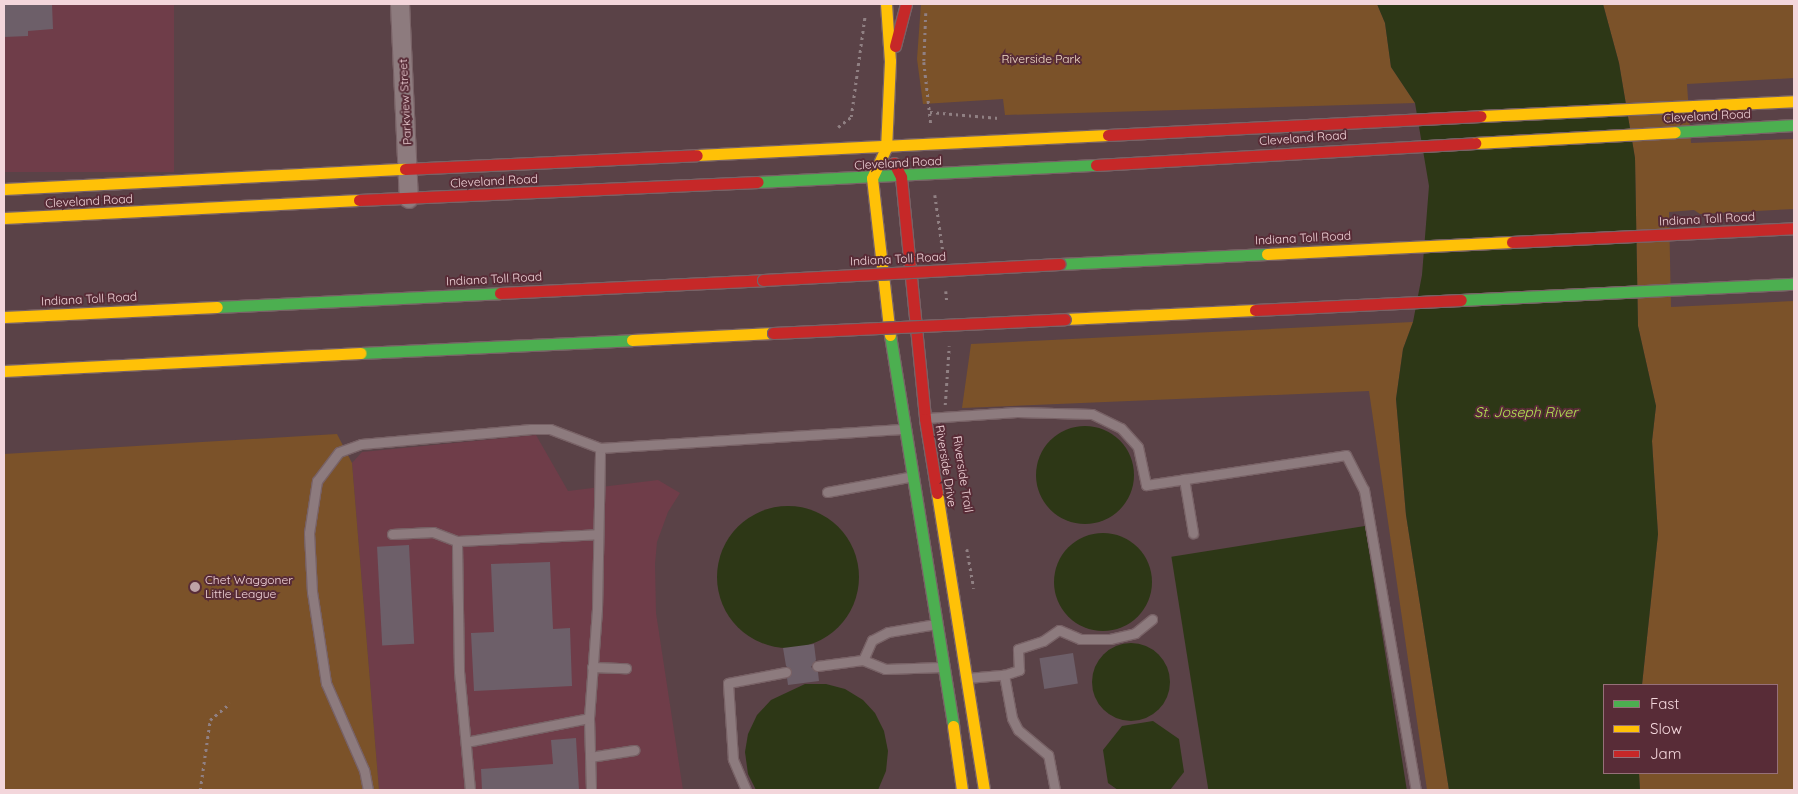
<!DOCTYPE html>
<html>
<head>
<meta charset="utf-8">
<style>
	body { margin:0 }
	#map { position:relative; width:1798px; height:794px; overflow:hidden; background:#5a4247; font-family:Quicksand,sans-serif }
	div>[style] { position:absolute }
	[style*='--x'] { left:calc(var(--x)*1px); top:calc(var(--y)*1px); width:calc(var(--w)*1px); rotate:calc(var(--a)*1deg) }
	.built>* { inset:0; background:#6f3d49; transform-origin:0 0 }
	.green>* { inset:0; background:#7b5229 }
	.water>* { inset:0; background:#2d3716; transform-origin:0 0 }
	.round { border-radius:50% }
	.building>* { inset:0; background:#6d5f69; transform-origin:0 0 }
	.path>* { height:2.5px; margin-top:-1.25px; transform-origin:0; background:repeating-linear-gradient(90deg,#908083 0 2.5px,transparent 0 6.5px) }
	.roads { filter:drop-shadow(1px 0 #786266) drop-shadow(-1px 0 #786266) drop-shadow(0 1px #786266) drop-shadow(0 -1px #786266) }
	.lane>* { height:9px; margin:-4.5px; padding:0 4.5px; transform-origin:4.5px; border-radius:4.5px; background:#8d7b7e }
	.street>* { height:18px; margin:-9px; padding:0 9px; transform-origin:9px; border-radius:9px; background:#8d7b7e }
	.fast>* { height:11px; margin:-5.5px; padding:0 5.5px; transform-origin:5.5px; border-radius:5.5px; background:#4caf50 }
	.slow>* { height:11px; margin:-5.5px; padding:0 5.5px; transform-origin:5.5px; border-radius:5.5px; background:#ffc107 }
	.jam>* { height:11px; margin:-5.5px; padding:0 5.5px; transform-origin:5.5px; border-radius:5.5px; background:#c62828 }
	.bridges { filter:drop-shadow(1px 0 #786266) drop-shadow(-1px 0 #786266) drop-shadow(0 1px #786266) drop-shadow(0 -1px #786266) }
	.jam-bridge>* { height:11px; margin:-5.5px; padding:0 5.5px; transform-origin:5.5px; border-radius:5.5px; background:#c62828 }
	.dots>* { width:14px; height:14px; translate:-50% -50%; box-sizing:border-box; border:2px solid #582c37; border-radius:50% }
	span { translate:-50% -50%; white-space:nowrap; text-align:center; line-height:1.15; -webkit-text-stroke:4px #582c37; paint-order:stroke }
	.park-label { font-size:12px; color:#efdac6 }
	.street-label { font-size:12px; color:#f3d6db }
	.poi-label { font-size:12px; color:#f3d6db }
	.left { translate:0 -50%; text-align:left }
	.water-label { font-size:14px; color:#b2e453; font-style:italic }
	.frame { position:absolute; inset:0; border:5px solid #f3d6db; pointer-events:none }
	.legend { position:absolute; left:1603px; top:684px; width:175px; height:90px; box-sizing:border-box; background:#582c37; border:1px solid #967079; margin:0; padding:6px 9px; list-style:none; font-size:15px; color:#f3d6db }
	.legend li { display:flex; align-items:center; gap:10px; height:25px }
	.legend b { width:25px; border:1px solid #967079 }
</style>
</head>
<body>
<div id="map">
	<div class="built">
		<i style="left:4px;top:4px;width:170px;height:168px"></i>
		<i style="clip-path:polygon(536px 435px,568px 491px,658px 480px,680px 493px,668px 512px,657px 542px,655px 564px,656px 613px,683px 790px,379px 790px,352px 463px,362px 452px)"></i>
	</div>
	<div class="green">
		<i style="clip-path:polygon(921px 4px,1377px 4px,1385px 23px,1391px 67px,1415px 103px,1005px 115px,1003px 99px,923px 104px,917px 59px)"></i>
		<i style="clip-path:polygon(1603px 4px,1794px 4px,1794px 78px,1687px 84px,1691px 143px,1794px 139px,1794px 209px,1700px 214px,1694px 210px,1669px 212px,1671px 307px,1794px 301px,1794px 790px,1640px 790px,1639px 773px,1777px 773px,1777px 685px,1642px 685px,1658px 534px,1652px 441px,1656px 406px,1638px 326px,1635px 158px,1619px 63px)"></i>
		<i style="clip-path:polygon(1413px 322px,1403px 349px,1396px 399px,1406px 515px,1449px 790px,1427px 790px,1369px 391px,962px 408px,971px 344px)"></i>
		<i style="clip-path:polygon(337px 434px,352px 463px,379px 790px,4px 790px,4px 454px)"></i>
	</div>
	<div class="water">
		<i style="clip-path:polygon(1377px 4px,1603px 4px,1619px 63px,1635px 158px,1638px 326px,1656px 406px,1652px 441px,1658px 534px,1642px 685px,1604px 685px,1604px 773px,1639px 773px,1640px 790px,1449px 790px,1406px 515px,1396px 399px,1403px 349px,1413px 322px,1422px 275px,1429px 186px,1415px 103px,1391px 67px,1385px 23px)"></i>
		<i class="round" style="left:1036px;top:426px;width:98px;height:98px"></i>
		<i class="round" style="left:717px;top:506px;width:142px;height:142px"></i>
		<i style="left:1365px;top:526px;width:267px;height:196px;rotate:81deg"></i>
		<i class="round" style="left:1054px;top:533px;width:98px;height:98px"></i>
		<i class="round" style="left:1092px;top:643px;width:78px;height:78px"></i>
		<i style="clip-path:polygon(805px 684px,826px 684px,845px 689px,863px 700px,875px 713px,884px 731px,888px 751px,886px 771px,878px 790px,756px 790px,748px 774px,745px 752px,748px 734px,757px 715px,771px 700px)"></i>
		<i style="clip-path:polygon(1153px 721px,1179px 739px,1184px 772px,1170px 790px,1118px 790px,1108px 783px,1103px 750px,1122px 726px)"></i>
	</div>
	<div class="building">
		<i style="clip-path:polygon(4px 4px,52px 4px,53px 29px,28px 31px,28px 36px,4px 37px)"></i>
		<i style="left:409px;top:545px;width:99px;height:32px;rotate:87deg"></i>
		<i style="clip-path:polygon(550px 562px,553px 629px,570px 628px,572px 686px,474px 691px,471px 633px,494px 632px,491px 564px)"></i>
		<i style="clip-path:polygon(814px 644px,816px 660px,811px 667px,818px 672px,819px 681px,788px 685px,787px 678px,792px 671px,786px 666px,783px 648px)"></i>
		<i style="left:1073px;top:653px;width:31px;height:34px;rotate:81deg"></i>
		<i style="clip-path:polygon(576px 738px,579px 790px,482px 790px,481px 769px,553px 764px,551px 740px)"></i>
	</div>
	<div class="path">
		<i style="--x:926;--y:13;--w:49;--a:92.3"></i>
		<i style="--x:924;--y:62;--w:62;--a:83.6"></i>
		<i style="--x:930;--y:112;--w:69;--a:5"></i>
		<i style="--x:838;--y:127;--w:16;--a:-38"></i>
		<i style="--x:851;--y:117;--w:103;--a:-82.2"></i>
		<i style="--x:935;--y:195;--w:57;--a:81.9"></i>
		<i style="--x:946;--y:291;--w:12;--a:85"></i>
		<i style="--x:945;--y:405;--w:59;--a:-86.1"></i>
		<i style="--x:967;--y:549;--w:40;--a:80"></i>
		<i style="--x:200;--y:790;--w:71;--a:-81.9"></i>
		<i style="--x:210;--y:720;--w:26;--a:-40"></i>
	</div>
	<div class="roads">
		<div class="lane">
			<i style="--x:927;--y:418;--w:90;--a:-3.8"></i>
			<i style="--x:1017;--y:412;--w:75;--a:1.5"></i>
			<i style="--x:1092;--y:414;--w:32;--a:26"></i>
			<i style="--x:1121;--y:428;--w:25;--a:48"></i>
			<i style="--x:1138;--y:447;--w:39;--a:78"></i>
			<i style="--x:1146;--y:485;--w:202;--a:-8.5"></i>
			<i style="--x:1346;--y:455;--w:39;--a:63"></i>
			<i style="--x:1364;--y:490;--w:304;--a:80.2"></i>
			<i style="--x:1184;--y:479;--w:55;--a:80.5"></i>
			<i style="--x:827;--y:492;--w:83;--a:-10.4"></i>
			<i style="--x:392;--y:534;--w:41;--a:-2.8"></i>
			<i style="--x:433;--y:532;--w:26;--a:21"></i>
			<i style="--x:936;--y:624;--w:49;--a:170.5"></i>
			<i style="--x:888;--y:632;--w:18;--a:153"></i>
			<i style="--x:872;--y:640;--w:22;--a:114"></i>
			<i style="--x:863;--y:660;--w:24;--a:22"></i>
			<i style="--x:885;--y:669;--w:57;--a:-2"></i>
			<i style="--x:817;--y:666;--w:46;--a:-7.4"></i>
			<i style="--x:592;--y:667;--w:34;--a:2"></i>
			<i style="--x:967;--y:678;--w:37;--a:-5"></i>
			<i style="--x:589;--y:718;--w:72;--a:88.4"></i>
			<i style="--x:466;--y:742;--w:125;--a:-11"></i>
			<i style="--x:589;--y:718;--w:109;--a:-85.8"></i>
			<i style="--x:597;--y:609;--w:161;--a:-88.9"></i>
			<i style="--x:590;--y:757;--w:45;--a:-9"></i>
			<i style="--x:368;--y:790;--w:20;--a:-101"></i>
			<i style="--x:364;--y:770;--w:95;--a:-113.6"></i>
			<i style="--x:326;--y:683;--w:92;--a:-98.7"></i>
			<i style="--x:312;--y:592;--w:59;--a:-92.9"></i>
			<i style="--x:309;--y:533;--w:53;--a:-81.3"></i>
			<i style="--x:317;--y:481;--w:36;--a:-53"></i>
			<i style="--x:339;--y:452;--w:23;--a:-20"></i>
			<i style="--x:361;--y:444;--w:171;--a:-5"></i>
			<i style="--x:531;--y:429;--w:19;--a:0"></i>
			<i style="--x:550;--y:429;--w:53;--a:20.8"></i>
			<i style="--x:600;--y:448;--w:303;--a:-3.6"></i>
			<i style="--x:470;--y:790;--w:120;--a:-95.3"></i>
			<i style="--x:459;--y:671;--w:130;--a:-90.9"></i>
			<i style="--x:457;--y:541;--w:141;--a:-2.8"></i>
			<i style="--x:746;--y:790;--w:34;--a:-113"></i>
			<i style="--x:733;--y:759;--w:76;--a:-93.8"></i>
			<i style="--x:728;--y:683;--w:59;--a:-10.7"></i>
			<i style="--x:1055;--y:790;--w:36;--a:-101"></i>
			<i style="--x:1048;--y:755;--w:39;--a:-140"></i>
			<i style="--x:1018;--y:730;--w:13;--a:-117"></i>
			<i style="--x:1012;--y:718;--w:44;--a:-100.5"></i>
			<i style="--x:1004;--y:675;--w:16;--a:-18"></i>
			<i style="--x:1019;--y:670;--w:21;--a:-93"></i>
			<i style="--x:1018;--y:649;--w:26;--a:-18"></i>
			<i style="--x:1043;--y:641;--w:19;--a:-35"></i>
			<i style="--x:1059;--y:630;--w:23;--a:23"></i>
			<i style="--x:1080;--y:639;--w:30;--a:0"></i>
			<i style="--x:1110;--y:639;--w:26;--a:-13"></i>
			<i style="--x:1135;--y:633;--w:22;--a:-39"></i>
		</div>
		<div class="street">
			<i style="--x:400;--y:4;--w:195;--a:87.4"></i>
		</div>
		<div class="fast">
			<i style="--x:1675;--y:132;--w:119;--a:-3.4"></i>
			<i style="--x:758;--y:182;--w:338;--a:-2.9"></i>
			<i style="--x:1060;--y:264;--w:207;--a:-2.8"></i>
			<i style="--x:1461;--y:300;--w:333;--a:-2.8"></i>
			<i style="--x:217;--y:307;--w:283;--a:-2.8"></i>
			<i style="--x:890;--y:335;--w:396;--a:80.8"></i>
			<i style="--x:361;--y:353;--w:271;--a:-2.7"></i>
		</div>
		<div class="slow">
			<i style="--x:886;--y:4;--w:57;--a:86"></i>
			<i style="--x:890;--y:61;--w:87;--a:92.6"></i>
			<i style="--x:886;--y:148;--w:33;--a:115"></i>
			<i style="--x:872;--y:178;--w:158;--a:83.5"></i>
			<i style="--x:1481;--y:116;--w:313;--a:-2.7"></i>
			<i style="--x:1475;--y:143;--w:200;--a:-3.1"></i>
			<i style="--x:697;--y:155;--w:411;--a:-2.8"></i>
			<i style="--x:4;--y:189;--w:401;--a:-2.9"></i>
			<i style="--x:4;--y:218;--w:355;--a:-2.9"></i>
			<i style="--x:1267;--y:254;--w:245;--a:-2.8"></i>
			<i style="--x:4;--y:317;--w:213;--a:-2.7"></i>
			<i style="--x:1065;--y:319;--w:190;--a:-2.7"></i>
			<i style="--x:632;--y:340;--w:141;--a:-2.8"></i>
			<i style="--x:4;--y:371;--w:357;--a:-2.9"></i>
			<i style="--x:937;--y:493;--w:301;--a:81"></i>
			<i style="--x:953;--y:726;--w:65;--a:82"></i>
		</div>
		<div class="jam">
			<i style="--x:895;--y:46;--w:43;--a:-75.3"></i>
			<i style="--x:1108;--y:135;--w:373;--a:-2.9"></i>
			<i style="--x:894;--y:163;--w:16;--a:63"></i>
			<i style="--x:901;--y:177;--w:243;--a:84.3"></i>
			<i style="--x:925;--y:419;--w:75;--a:80.8"></i>
			<i style="--x:1096;--y:165;--w:380;--a:-3.3"></i>
			<i style="--x:405;--y:169;--w:292;--a:-2.7"></i>
			<i style="--x:359;--y:200;--w:399;--a:-2.6"></i>
			<i style="--x:1512;--y:242;--w:282;--a:-2.8"></i>
			<i style="--x:500;--y:293;--w:263;--a:-2.8"></i>
			<i style="--x:1255;--y:310;--w:206;--a:-2.8"></i>
		</div>
	</div>
	<div class="bridges">
		<div class="jam-bridge">
			<i style="--x:763;--y:280;--w:297;--a:-3.1"></i>
			<i style="--x:773;--y:333;--w:292;--a:-2.7"></i>
		</div>
	</div>
	<div class="dots">
		<i style="left:195px;top:587px;background:#bda2a7"></i>
	</div>
	<div class="park-label">
		<span style="left:1041px;top:59px">Riverside Park</span>
	</div>
	<div class="street-label">
		<span style="left:405px;top:102px;rotate:-93deg">Parkview Street</span>
		<span style="left:1707px;top:116px;rotate:-3deg">Cleveland Road</span>
		<span style="left:1303px;top:138px;rotate:-4deg">Cleveland Road</span>
		<span style="left:898px;top:163px;rotate:-3deg">Cleveland Road</span>
		<span style="left:494px;top:181px;rotate:-3deg">Cleveland Road</span>
		<span style="left:89px;top:201px;rotate:-3deg">Cleveland Road</span>
		<span style="left:1707px;top:219px;rotate:-3deg">Indiana Toll Road</span>
		<span style="left:1303px;top:238px;rotate:-3deg">Indiana Toll Road</span>
		<span style="left:898px;top:259px;rotate:-3deg">Indiana Toll Road</span>
		<span style="left:494px;top:279px;rotate:-3deg">Indiana Toll Road</span>
		<span style="left:89px;top:299px;rotate:-3deg">Indiana Toll Road</span>
		<span style="left:946px;top:466px;rotate:81deg">Riverside Drive</span>
		<span style="left:963px;top:474px;rotate:81deg">Riverside Trail</span>
	</div>
	<div class="poi-label">
		<span class="left" style="left:205px;top:587px">Chet Waggoner<br>Little League</span>
	</div>
	<div class="water-label">
		<span style="left:1526px;top:412px">St. Joseph River</span>
	</div>
	<div class="frame"></div>
	<ul class="legend">
	<li><b style="height:6px;background:#4caf50"></b>Fast</li>
	<li><b style="height:6px;background:#ffc107"></b>Slow</li>
	<li><b style="height:6px;background:#c62828"></b>Jam</li>
	</ul>
</div>
</body>
</html>
